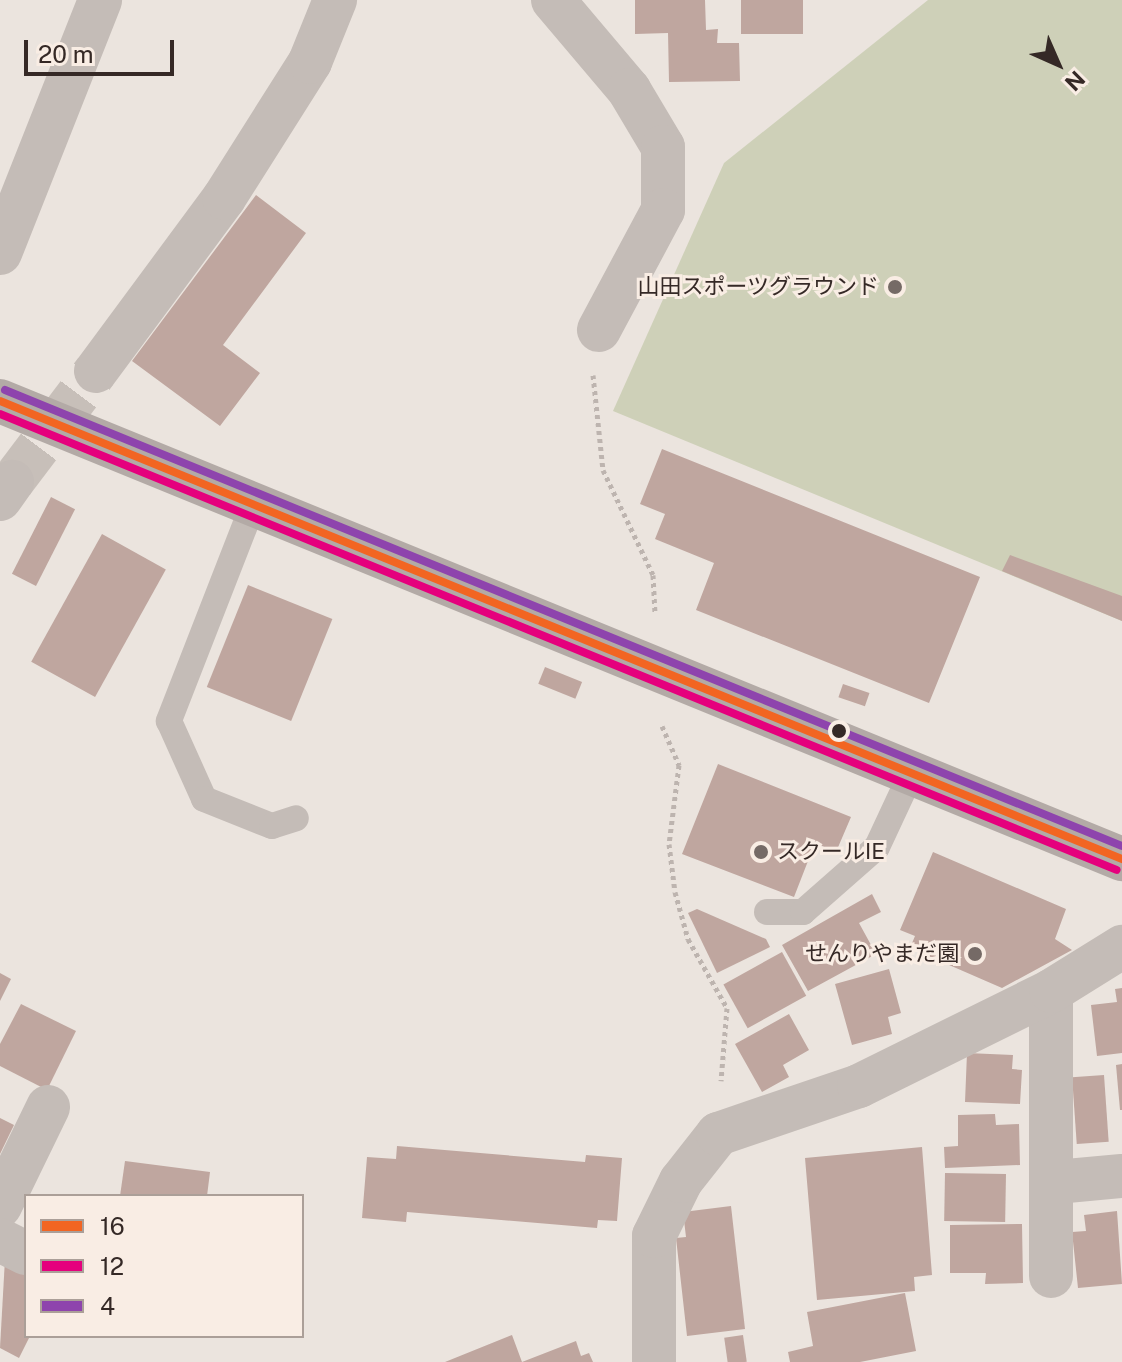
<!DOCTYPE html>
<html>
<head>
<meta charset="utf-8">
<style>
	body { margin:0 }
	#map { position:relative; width:1122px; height:1362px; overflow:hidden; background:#ebe4de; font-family:"Public Sans","Noto Sans JP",sans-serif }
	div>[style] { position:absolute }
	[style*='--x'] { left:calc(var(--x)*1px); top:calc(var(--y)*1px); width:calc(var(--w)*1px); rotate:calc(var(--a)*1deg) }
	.green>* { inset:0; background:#ced0b8 }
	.building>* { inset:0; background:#bfa69f; transform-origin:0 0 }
	.minor-tunnel>* { height:44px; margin-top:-22px; transform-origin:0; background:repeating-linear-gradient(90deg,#c7bfb9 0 44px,transparent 0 66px) }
	.path>* { height:5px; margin-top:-2.5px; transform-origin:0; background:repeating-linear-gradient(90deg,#bdb4af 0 4px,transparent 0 8px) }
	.service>* { height:26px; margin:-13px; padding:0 13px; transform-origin:13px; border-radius:13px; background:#c4bcb7 }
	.minor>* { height:44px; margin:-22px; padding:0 22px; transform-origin:22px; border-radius:22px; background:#c4bcb7 }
	.tertiary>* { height:44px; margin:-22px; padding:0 22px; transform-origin:22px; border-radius:22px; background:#c4bcb7 }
	.primary>* { height:44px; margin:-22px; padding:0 22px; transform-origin:22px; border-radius:22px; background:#b3aaa6 }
	.bus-1>* { height:8px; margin:-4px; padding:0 4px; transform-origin:4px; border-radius:4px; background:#f26522 }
	.bus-2>* { height:8px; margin:-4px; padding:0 4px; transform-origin:4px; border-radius:4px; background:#e5007d }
	.bus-3>* { height:8px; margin:-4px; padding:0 4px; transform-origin:4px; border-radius:4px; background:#8e44ad }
	.dots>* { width:22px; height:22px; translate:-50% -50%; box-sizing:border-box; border:4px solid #f9ede4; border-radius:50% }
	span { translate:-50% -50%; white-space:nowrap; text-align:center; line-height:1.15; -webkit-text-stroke:6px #f9ede4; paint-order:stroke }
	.poi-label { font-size:22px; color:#352926 }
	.right { translate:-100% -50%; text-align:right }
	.left { translate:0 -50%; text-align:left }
	.legend { position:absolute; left:24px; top:1194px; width:280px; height:144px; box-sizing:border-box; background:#f9ede4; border:2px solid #ab9f98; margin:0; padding:10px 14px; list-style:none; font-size:24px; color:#352926 }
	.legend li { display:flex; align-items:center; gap:16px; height:40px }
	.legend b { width:40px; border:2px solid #ab9f98 }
	.north { position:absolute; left:1018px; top:24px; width:80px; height:80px; -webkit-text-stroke:6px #f9ede4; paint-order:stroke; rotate:135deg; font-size:22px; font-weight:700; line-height:32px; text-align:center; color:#352926 }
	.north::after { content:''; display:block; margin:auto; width:28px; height:36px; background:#352926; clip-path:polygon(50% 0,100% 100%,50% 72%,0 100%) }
	.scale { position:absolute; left:24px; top:40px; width:150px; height:36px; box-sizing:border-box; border:4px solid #352926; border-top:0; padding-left:10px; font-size:24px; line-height:28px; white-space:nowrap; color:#352926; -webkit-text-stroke:6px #f9ede4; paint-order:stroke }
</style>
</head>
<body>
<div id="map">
	<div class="green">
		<i style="clip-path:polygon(928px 0,1122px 0,1122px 621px,613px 411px,724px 163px)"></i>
	</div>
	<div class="building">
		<i style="clip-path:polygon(635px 0,705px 0,706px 30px,718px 29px,717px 43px,739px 43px,740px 81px,669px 82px,668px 33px,635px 34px)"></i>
		<i style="left:741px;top:0;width:62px;height:34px"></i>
		<i style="clip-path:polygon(256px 195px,306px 233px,223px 345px,260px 373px,220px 426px,132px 361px)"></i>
		<i style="clip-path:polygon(662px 449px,980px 577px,929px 703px,696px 610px,714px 563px,655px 539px,665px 514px,640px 504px)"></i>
		<i style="left:51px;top:497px;width:27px;height:86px;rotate:27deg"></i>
		<i style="left:102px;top:534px;width:73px;height:146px;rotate:29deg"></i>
		<i style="clip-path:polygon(1010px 555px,1122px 596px,1122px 621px,1002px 571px)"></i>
		<i style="left:248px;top:585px;width:91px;height:110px;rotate:22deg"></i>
		<i style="left:545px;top:667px;width:40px;height:18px;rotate:22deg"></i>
		<i style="left:843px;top:684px;width:28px;height:14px;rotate:19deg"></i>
		<i style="clip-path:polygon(718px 764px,851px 817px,836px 852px,815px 843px,794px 897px,682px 854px)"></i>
		<i style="clip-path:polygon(933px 852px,1066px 909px,1055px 939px,1072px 950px,1002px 988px,910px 948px,915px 936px,900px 930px)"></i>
		<i style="clip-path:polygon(872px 894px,881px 912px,859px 923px,876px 954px,808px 991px,782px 945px)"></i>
		<i style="clip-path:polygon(697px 909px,766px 939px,770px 947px,717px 973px,688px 913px)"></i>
		<i style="left:782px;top:952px;width:50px;height:67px;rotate:61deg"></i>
		<i style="clip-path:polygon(889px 969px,901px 1013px,888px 1017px,892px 1034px,852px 1045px,835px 984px)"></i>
		<i style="clip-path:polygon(0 973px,11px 979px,0 1001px)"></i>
		<i style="clip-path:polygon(1122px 988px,1122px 1053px,1097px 1056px,1091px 1005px,1117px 1002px,1115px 989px)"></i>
		<i style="clip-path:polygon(21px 1004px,76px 1031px,47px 1090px,0 1066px,0 1044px)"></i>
		<i style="clip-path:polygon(789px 1014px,809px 1050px,783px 1065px,789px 1077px,762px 1092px,735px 1044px)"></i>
		<i style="clip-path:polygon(967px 1053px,1013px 1055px,1012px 1069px,1022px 1070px,1020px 1104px,965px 1102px)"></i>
		<i style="clip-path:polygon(1122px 1064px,1122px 1110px,1120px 1110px,1116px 1065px)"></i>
		<i style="left:1104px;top:1075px;width:67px;height:32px;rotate:86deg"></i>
		<i style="clip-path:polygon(995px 1114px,996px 1125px,1019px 1124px,1020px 1165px,945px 1168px,944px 1147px,958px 1146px,958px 1115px)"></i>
		<i style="clip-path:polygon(0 1118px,14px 1125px,0 1154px)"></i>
		<i style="clip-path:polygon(397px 1146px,585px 1162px,586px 1155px,622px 1158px,617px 1221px,598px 1220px,597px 1228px,407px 1212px,406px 1222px,362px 1218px,367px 1157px,396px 1159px)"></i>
		<i style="clip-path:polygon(922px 1147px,932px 1275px,914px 1277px,915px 1291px,817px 1300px,805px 1158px)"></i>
		<i style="clip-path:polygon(125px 1161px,210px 1172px,207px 1196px,120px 1196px)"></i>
		<i style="left:945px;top:1173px;width:61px;height:48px;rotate:1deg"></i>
		<i style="clip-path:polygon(731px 1206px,745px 1329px,687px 1336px,676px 1238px,686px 1237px,683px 1212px)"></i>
		<i style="clip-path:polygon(1117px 1211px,1122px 1284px,1078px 1288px,1072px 1232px,1086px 1231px,1084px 1215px)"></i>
		<i style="clip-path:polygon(1022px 1224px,1023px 1283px,985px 1284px,986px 1273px,950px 1273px,950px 1225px)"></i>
		<i style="clip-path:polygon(5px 1259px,26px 1269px,30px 1336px,19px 1358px,0 1348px)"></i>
		<i style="clip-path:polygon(905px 1293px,916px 1351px,860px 1362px,790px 1362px,788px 1352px,813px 1346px,807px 1312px)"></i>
		<i style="clip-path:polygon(512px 1335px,522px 1362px,576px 1341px,581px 1356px,589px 1353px,593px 1362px,445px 1362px)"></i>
		<i style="left:743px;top:1335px;width:27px;height:19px;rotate:82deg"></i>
	</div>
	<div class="minor-tunnel">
		<i style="--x:12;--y:482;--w:139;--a:-52.9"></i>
	</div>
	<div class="path">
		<i style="--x:593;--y:375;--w:96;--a:84"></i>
		<i style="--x:603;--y:470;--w:116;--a:64.5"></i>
		<i style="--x:653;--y:575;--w:39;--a:87"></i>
		<i style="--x:662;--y:726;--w:43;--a:66.4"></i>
		<i style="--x:679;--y:765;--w:80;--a:97.2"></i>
		<i style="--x:669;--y:844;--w:48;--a:82.9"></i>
		<i style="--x:675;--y:892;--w:49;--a:74.5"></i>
		<i style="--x:688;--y:939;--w:79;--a:60.5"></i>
		<i style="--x:727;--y:1008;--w:73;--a:94.7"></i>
	</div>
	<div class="service">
		<i style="--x:253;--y:505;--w:232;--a:111.3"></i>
		<i style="--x:169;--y:721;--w:85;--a:65.8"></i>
		<i style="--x:204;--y:799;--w:73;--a:21.7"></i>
		<i style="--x:272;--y:826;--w:25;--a:-18"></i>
		<i style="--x:767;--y:912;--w:36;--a:0"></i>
		<i style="--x:803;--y:912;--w:98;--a:-41.3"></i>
		<i style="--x:877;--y:847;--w:83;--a:-65"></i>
	</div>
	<div class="minor">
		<i style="--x:553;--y:0;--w:118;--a:49.8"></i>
		<i style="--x:629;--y:90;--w:66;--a:59.2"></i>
		<i style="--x:663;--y:147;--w:63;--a:90"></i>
		<i style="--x:663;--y:210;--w:136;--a:118.1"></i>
		<i style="--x:96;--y:371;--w:215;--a:-53.5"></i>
		<i style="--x:224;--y:198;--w:161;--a:-57.7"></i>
		<i style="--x:310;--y:62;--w:67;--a:-68"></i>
		<i style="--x:0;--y:499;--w:21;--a:-55"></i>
		<i style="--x:1056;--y:1182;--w:66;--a:-5.2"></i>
		<i style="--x:0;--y:1206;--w:110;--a:-64.1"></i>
		<i style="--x:0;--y:1240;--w:29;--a:27"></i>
		<i style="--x:1051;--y:1276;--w:285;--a:-90"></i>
		<i style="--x:654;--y:1362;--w:126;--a:-90"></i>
		<i style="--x:654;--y:1236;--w:61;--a:-63.9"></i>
		<i style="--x:681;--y:1181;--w:60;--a:-51.8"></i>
		<i style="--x:718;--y:1134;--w:149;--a:-18.8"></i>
		<i style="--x:859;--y:1086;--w:214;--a:-26.3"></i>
		<i style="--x:1051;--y:991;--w:84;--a:-31.8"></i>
	</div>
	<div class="tertiary">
		<i style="--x:0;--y:253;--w:272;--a:-68.4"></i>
	</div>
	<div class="primary">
		<i style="--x:0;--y:401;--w:1212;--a:22.21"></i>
	</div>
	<div class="bus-1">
		<i style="--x:0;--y:401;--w:1212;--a:22.21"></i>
	</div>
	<div class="bus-2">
		<i style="--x:0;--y:414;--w:1206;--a:22.21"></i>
	</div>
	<div class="bus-3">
		<i style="--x:5;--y:390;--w:1206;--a:22.21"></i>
	</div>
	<div class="dots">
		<i style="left:895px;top:287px;background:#756a66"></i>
		<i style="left:839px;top:731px;background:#352926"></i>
		<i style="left:761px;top:852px;background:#756a66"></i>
		<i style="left:975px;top:954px;background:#756a66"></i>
	</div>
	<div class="poi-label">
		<span class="right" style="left:879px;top:287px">山田スポーツグラウンド</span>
		<span class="left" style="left:777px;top:852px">スクールIE</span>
		<span class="right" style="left:959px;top:954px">せんりやまだ園</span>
	</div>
	<ul class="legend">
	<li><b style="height:10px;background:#f26522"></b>16</li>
	<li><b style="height:10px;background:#e5007d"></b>12</li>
	<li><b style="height:10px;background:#8e44ad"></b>4</li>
	</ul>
	<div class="north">N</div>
	<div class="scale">20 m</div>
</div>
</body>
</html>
